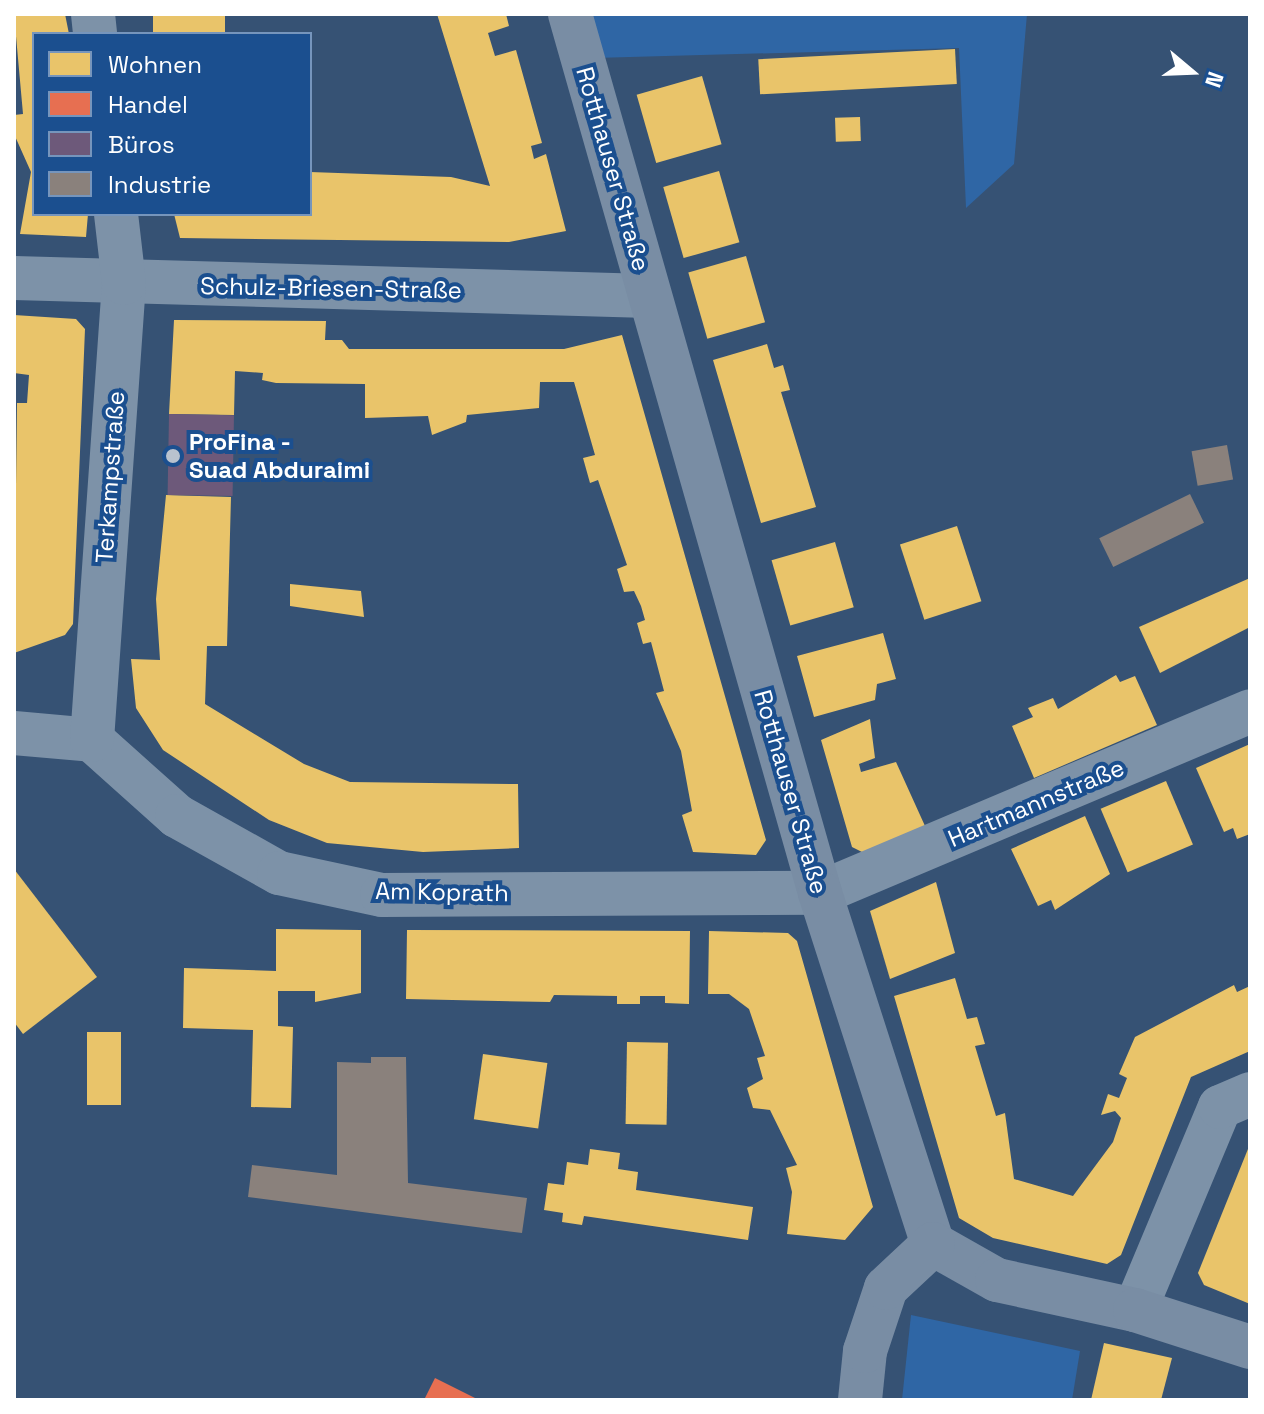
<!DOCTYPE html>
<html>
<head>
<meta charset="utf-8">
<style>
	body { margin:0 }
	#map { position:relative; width:1264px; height:1414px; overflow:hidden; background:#365274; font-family:"Space Grotesk",sans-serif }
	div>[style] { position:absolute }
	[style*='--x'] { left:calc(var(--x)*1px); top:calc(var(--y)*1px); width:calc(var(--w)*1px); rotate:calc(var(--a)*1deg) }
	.green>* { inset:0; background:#2f66a5 }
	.homes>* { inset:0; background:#e9c46a; transform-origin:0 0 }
	.shops>* { inset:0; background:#e76f51 }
	.offices>* { inset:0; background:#6d597a; transform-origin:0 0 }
	.industry>* { inset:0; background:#8a817c; transform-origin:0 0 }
	.street>* { height:44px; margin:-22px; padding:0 22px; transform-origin:22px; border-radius:22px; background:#7d92a8 }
	.secondary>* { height:44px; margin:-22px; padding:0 22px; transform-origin:22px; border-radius:22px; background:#798da4 }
	.dots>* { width:22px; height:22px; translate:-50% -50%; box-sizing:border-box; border:4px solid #1b4f8f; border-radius:50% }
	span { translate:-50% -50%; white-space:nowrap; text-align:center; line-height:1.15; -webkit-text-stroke:8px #1b4f8f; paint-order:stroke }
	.street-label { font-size:24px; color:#fff }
	.poi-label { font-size:24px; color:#fff; font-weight:700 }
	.left { translate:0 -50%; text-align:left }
	.frame { position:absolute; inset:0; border:16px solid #fff; pointer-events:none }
	.legend { position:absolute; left:32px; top:32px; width:280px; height:184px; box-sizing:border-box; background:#1b4f8f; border:2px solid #7695bc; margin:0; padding:10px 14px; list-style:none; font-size:24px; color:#fff }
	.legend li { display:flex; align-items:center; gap:16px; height:40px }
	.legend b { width:40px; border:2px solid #7695bc }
	.north { position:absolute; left:1152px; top:32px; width:80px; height:80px; -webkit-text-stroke:6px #1b4f8f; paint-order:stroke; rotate:109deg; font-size:22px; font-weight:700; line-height:32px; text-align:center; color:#fff }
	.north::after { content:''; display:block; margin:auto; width:28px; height:36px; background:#fff; clip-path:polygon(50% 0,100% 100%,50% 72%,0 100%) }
</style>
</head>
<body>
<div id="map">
	<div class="green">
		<i style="clip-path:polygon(582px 14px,1027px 14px,1014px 164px,966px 208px,959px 48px,594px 58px)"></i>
		<i style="clip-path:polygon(911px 1315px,1080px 1351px,1072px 1400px,902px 1400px)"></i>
	</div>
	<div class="homes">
		<i style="clip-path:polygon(14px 14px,65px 14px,69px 34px,34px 34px,34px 214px,88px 214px,86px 237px,20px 234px,31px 172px,14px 134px,14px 115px,23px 114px)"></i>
		<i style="left:153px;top:14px;width:72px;height:20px"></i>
		<i style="clip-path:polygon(437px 14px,506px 14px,509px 26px,488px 33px,495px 56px,516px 50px,542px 143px,531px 146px,534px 159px,546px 154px,566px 231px,509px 242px,180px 238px,174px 214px,310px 214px,310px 172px,451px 177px,490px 186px)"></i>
		<i style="left:955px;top:49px;width:35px;height:197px;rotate:87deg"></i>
		<i style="left:702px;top:76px;width:71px;height:68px;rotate:74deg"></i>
		<i style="left:860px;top:117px;width:24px;height:25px;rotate:88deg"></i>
		<i style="left:719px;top:171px;width:74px;height:58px;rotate:74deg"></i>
		<i style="left:746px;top:256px;width:69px;height:60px;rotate:74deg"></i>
		<i style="clip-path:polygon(14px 315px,76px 319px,85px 329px,73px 624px,65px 635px,14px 653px,17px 403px,27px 403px,29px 375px,14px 373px)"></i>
		<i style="clip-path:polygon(174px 320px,326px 321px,325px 340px,342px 340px,349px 349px,564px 349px,622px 335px,766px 840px,756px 855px,693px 852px,682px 815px,692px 811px,681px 751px,656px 693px,664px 691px,651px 642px,643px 644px,637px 623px,645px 620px,641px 606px,634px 591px,624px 592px,617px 569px,627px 565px,598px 480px,590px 483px,583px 458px,595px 455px,574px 382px,540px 382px,539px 408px,467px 415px,466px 422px,432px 435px,428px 416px,365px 418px,365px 384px,276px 383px,262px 380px,263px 373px,235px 371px,234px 415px,169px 414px)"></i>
		<i style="clip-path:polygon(767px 344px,774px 368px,783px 365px,790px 390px,781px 392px,816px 507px,761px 523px,713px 360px)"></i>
		<i style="clip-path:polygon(166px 495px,231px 497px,227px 646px,207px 646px,205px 704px,304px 764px,350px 782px,518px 784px,519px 848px,423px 852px,327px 843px,269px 820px,163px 750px,136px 708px,131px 659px,160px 660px,156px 599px)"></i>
		<i style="left:957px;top:526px;width:79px;height:60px;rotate:72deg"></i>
		<i style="left:835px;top:542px;width:68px;height:66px;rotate:74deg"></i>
		<i style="clip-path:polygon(1250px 578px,1250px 627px,1160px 673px,1139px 627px)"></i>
		<i style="clip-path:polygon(290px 584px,361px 591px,364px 617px,290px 606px)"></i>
		<i style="clip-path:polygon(883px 633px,896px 679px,877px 684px,875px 700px,814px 717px,797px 656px)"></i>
		<i style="clip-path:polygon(1116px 675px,1120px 682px,1135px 676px,1157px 725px,1034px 778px,1012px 726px,1033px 717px,1028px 708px,1053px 698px,1058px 709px)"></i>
		<i style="clip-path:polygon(870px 719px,875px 758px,859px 764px,861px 772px,896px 762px,925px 826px,864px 853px,852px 847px,821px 740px)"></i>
		<i style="clip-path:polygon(1250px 744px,1250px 834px,1237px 839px,1233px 828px,1224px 832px,1196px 768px)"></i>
		<i style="left:1166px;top:781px;width:69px;height:71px;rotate:67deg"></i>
		<i style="clip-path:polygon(1085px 816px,1110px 874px,1055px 910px,1051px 900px,1038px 906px,1011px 849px)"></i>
		<i style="clip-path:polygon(14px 869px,97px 977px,23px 1034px,14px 1022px)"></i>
		<i style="clip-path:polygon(936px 882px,955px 953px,890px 979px,870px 911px)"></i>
		<i style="clip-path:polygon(276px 929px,361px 930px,361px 993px,315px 1002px,315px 991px,278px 991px,278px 1026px,293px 1027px,291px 1108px,251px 1107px,253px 1030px,183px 1028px,184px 968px,276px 971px)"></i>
		<i style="clip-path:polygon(407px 930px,690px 931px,689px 1004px,665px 1003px,665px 996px,640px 996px,640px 1004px,617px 1004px,617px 996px,554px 995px,550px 1002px,406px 999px)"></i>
		<i style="clip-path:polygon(709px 931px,788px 933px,797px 941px,873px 1207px,845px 1240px,787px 1234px,792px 1192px,786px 1168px,797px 1165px,770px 1110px,753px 1108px,747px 1088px,763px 1079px,757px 1058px,765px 1056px,749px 1009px,729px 994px,708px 994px)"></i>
		<i style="clip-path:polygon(955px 978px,967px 1019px,977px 1017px,985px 1044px,975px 1046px,996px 1116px,1005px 1113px,1014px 1179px,1073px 1196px,1113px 1142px,1121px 1118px,1115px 1111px,1101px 1115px,1108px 1094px,1119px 1098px,1127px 1078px,1119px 1074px,1135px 1037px,1234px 985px,1237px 992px,1250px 986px,1250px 1051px,1191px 1077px,1121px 1255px,1107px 1264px,993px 1238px,959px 1218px,894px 996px)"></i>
		<i style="left:87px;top:1032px;width:34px;height:73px"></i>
		<i style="left:627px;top:1042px;width:41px;height:82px;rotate:1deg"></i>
		<i style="left:483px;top:1054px;width:65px;height:66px;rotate:8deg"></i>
		<i style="clip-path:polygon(1250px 1144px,1250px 1304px,1204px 1285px,1198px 1273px)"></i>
		<i style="clip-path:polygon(590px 1149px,620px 1153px,618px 1169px,638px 1172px,636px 1190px,753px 1207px,748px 1240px,584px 1216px,582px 1225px,562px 1222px,563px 1213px,544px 1210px,548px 1183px,564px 1185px,567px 1162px,588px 1165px)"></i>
		<i style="clip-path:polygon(1104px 1343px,1172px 1358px,1161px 1400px,1091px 1400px)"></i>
	</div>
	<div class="shops">
		<i style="clip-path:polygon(435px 1378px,479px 1400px,424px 1400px)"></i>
	</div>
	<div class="offices">
		<i style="left:169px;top:414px;width:65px;height:81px;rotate:1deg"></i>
	</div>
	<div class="industry">
		<i style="left:1227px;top:445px;width:35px;height:36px;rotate:80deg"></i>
		<i style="left:1190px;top:494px;width:32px;height:101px;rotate:64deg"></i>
		<i style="clip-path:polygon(371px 1057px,406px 1057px,408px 1183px,527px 1198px,522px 1233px,248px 1197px,252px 1165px,337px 1175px,337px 1062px,371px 1063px)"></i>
	</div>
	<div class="street">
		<i style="--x:93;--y:14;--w:20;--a:84"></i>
		<i style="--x:14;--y:278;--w:635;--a:1.62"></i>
		<i style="--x:14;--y:733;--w:78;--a:5.1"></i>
		<i style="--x:92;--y:740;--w:114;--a:41.8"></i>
		<i style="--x:177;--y:816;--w:117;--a:29.2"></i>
		<i style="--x:279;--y:873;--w:105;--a:12.1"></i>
		<i style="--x:382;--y:895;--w:438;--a:-0.3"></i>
		<i style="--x:820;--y:893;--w:467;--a:-22.9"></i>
		<i style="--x:92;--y:740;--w:458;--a:-86"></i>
		<i style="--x:124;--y:283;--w:69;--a:-96.6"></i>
		<i style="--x:1135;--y:1310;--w:220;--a:-67.3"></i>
		<i style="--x:1220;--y:1107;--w:33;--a:-23"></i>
	</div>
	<div class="secondary">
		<i style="--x:570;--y:14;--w:914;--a:74.12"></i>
		<i style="--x:820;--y:893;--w:369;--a:72.2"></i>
		<i style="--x:933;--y:1244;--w:73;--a:29.4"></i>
		<i style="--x:997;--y:1280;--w:141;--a:12.3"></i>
		<i style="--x:1135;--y:1310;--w:121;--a:17.8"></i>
		<i style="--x:860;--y:1400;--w:49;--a:-84.2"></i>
		<i style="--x:865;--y:1351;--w:66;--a:-71.6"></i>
		<i style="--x:886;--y:1288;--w:64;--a:-43.1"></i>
	</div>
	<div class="dots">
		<i style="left:173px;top:456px;background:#b9c2ce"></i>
	</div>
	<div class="street-label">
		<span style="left:613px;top:169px;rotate:74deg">Rotthauser Straße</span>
		<span style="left:331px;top:288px;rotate:1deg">Schulz-Briesen-Straße</span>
		<span style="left:110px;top:477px;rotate:-86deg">Terkampstraße</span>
		<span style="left:791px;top:792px;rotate:74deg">Rotthauser Straße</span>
		<span style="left:1036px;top:803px;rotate:-23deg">Hartmannstraße</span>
		<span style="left:442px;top:892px;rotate:1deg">Am Koprath</span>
	</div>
	<div class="poi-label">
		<span class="left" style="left:189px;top:456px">ProFina -<br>Suad Abduraimi</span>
	</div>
	<div class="frame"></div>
	<ul class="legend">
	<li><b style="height:22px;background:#e9c46a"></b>Wohnen</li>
	<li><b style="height:22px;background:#e76f51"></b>Handel</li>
	<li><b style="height:22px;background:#6d597a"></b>Büros</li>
	<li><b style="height:22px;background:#8a817c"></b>Industrie</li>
	</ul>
	<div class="north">N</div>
</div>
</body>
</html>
